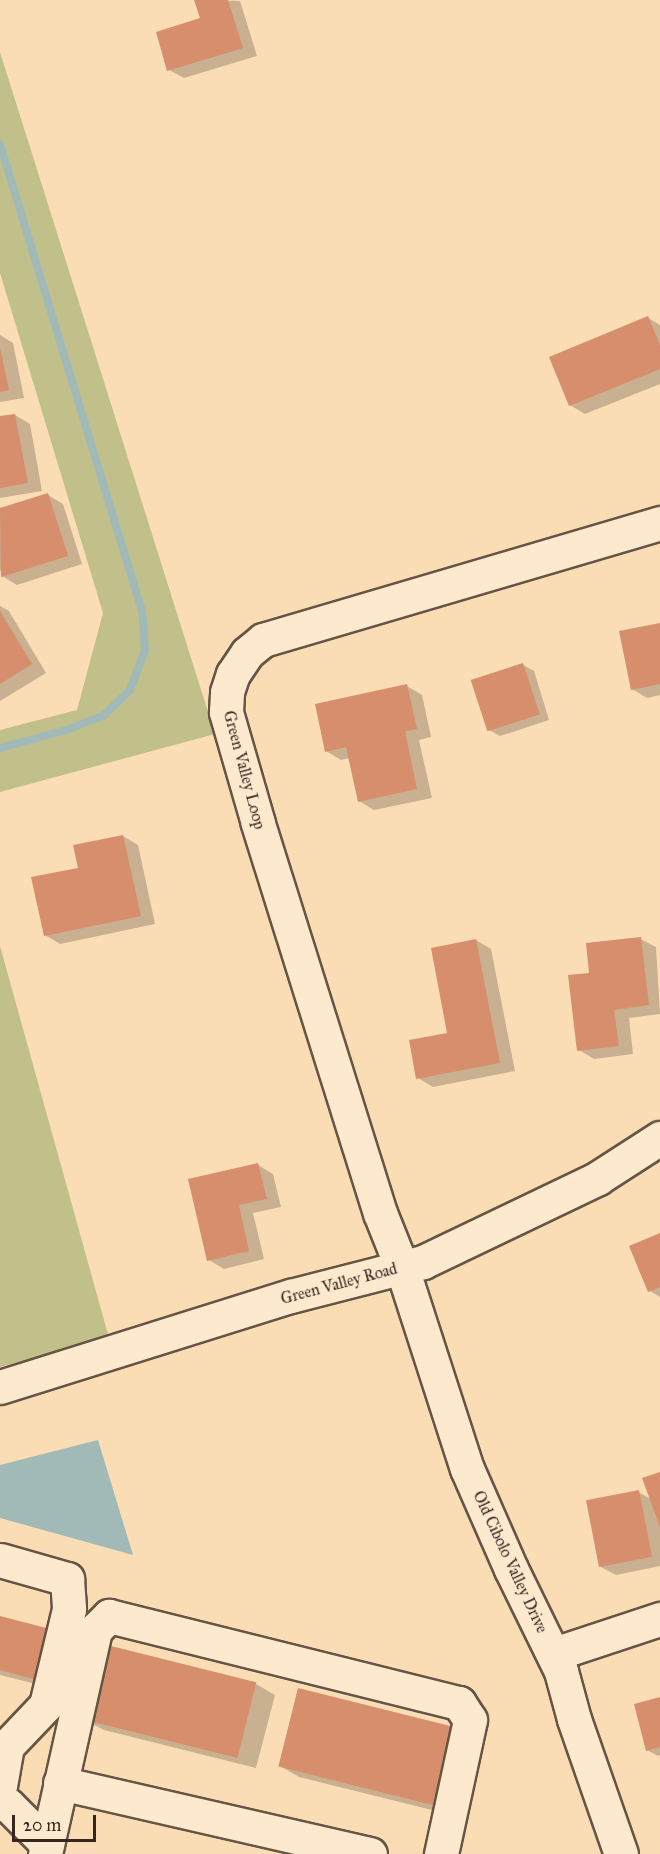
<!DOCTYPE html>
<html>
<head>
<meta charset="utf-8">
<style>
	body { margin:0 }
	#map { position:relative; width:660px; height:1854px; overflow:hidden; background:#faddb4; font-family:"IM FELL Great Primer",serif }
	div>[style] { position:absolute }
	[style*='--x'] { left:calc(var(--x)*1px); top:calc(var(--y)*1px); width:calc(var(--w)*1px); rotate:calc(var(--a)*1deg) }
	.green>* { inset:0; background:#c1c08b }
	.water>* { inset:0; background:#a2bab7 }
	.shadow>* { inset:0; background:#0003 }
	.stream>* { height:8px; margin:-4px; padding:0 4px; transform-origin:4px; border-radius:4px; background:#a2bab7 }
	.building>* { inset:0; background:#d68e6d; transform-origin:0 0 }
	.roads { filter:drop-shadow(2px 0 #665444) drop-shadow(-2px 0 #665444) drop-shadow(0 2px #665444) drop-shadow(0 -2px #665444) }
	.minor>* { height:33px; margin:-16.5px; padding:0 16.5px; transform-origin:16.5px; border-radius:16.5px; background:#fce9ce }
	span { translate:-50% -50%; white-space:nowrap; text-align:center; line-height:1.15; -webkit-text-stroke:4.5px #fce9ce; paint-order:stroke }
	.street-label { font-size:16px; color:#35261f }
	.scale { position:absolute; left:12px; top:1815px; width:84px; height:27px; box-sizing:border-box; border:3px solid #35261f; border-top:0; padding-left:8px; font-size:18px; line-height:21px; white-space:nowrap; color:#35261f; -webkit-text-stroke:4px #fce9ce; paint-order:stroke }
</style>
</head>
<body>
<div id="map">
	<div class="green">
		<i style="clip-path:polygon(0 52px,215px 734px,0 792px,0 730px,77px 710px,103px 613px,0 273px)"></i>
		<i style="clip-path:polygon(0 946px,109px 1338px,0 1367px)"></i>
	</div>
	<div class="water">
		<i style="clip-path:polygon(98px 1440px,133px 1555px,0 1518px,0 1465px)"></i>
	</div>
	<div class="shadow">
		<i style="clip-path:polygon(198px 0,240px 1px,257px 56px,184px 78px,169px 70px,201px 19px)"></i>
		<i style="clip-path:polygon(648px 318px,660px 325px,660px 384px,585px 414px,570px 405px)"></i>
		<i style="clip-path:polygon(0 335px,13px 343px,24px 398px,0 402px)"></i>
		<i style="clip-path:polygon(15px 415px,30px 424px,42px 491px,0 498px,0 418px)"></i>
		<i style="clip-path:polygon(48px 495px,63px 504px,82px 564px,17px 585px,2px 576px,0 569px,0 510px)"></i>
		<i style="clip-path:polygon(0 606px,9px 611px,46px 673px,0 701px)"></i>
		<i style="clip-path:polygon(660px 624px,660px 695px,647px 698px,632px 689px)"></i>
		<i style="clip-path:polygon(523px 665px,534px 671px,549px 720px,500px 736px,489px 730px)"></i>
		<i style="clip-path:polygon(407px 686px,422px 695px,431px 737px,419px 740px,432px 798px,374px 810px,359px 801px,350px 758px,341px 760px,326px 751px)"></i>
		<i style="clip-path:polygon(123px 836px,138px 845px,155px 924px,60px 944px,45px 935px,80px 869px)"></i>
		<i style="clip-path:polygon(640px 939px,656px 947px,660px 1014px,629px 1018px,633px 1054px,594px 1059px,579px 1050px,591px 975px)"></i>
		<i style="clip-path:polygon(476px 940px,491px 949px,515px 1071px,433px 1087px,418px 1078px,449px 1034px)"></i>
		<i style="clip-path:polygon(258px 1165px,273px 1174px,281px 1207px,253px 1213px,264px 1259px,224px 1269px,209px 1260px)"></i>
		<i style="clip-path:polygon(660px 1234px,660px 1297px,650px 1291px)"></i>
		<i style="clip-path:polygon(660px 1473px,660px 1566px,616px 1575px,601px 1567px,638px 1492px,651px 1499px)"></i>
		<i style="clip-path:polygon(0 1617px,60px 1690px,0 1675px)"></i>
		<i style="clip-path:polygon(104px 1646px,256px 1684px,275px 1695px,256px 1768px,104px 1730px,85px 1720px)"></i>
		<i style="clip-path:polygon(660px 1698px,660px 1755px,658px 1756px,647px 1750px)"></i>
		<i style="clip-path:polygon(451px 1727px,452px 1815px,299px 1777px,280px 1766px)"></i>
	</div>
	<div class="stream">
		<i style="--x:0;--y:144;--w:487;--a:73.1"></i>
		<i style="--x:142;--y:610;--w:40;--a:85.7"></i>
		<i style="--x:145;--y:650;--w:43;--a:110.6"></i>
		<i style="--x:130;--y:690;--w:36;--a:136"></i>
		<i style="--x:104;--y:715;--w:37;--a:158"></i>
		<i style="--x:70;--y:729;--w:73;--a:164.8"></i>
	</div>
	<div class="building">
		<i style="clip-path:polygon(194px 0,228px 0,243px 48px,167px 71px,156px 32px,200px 18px)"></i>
		<i style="clip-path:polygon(648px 316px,660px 345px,660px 369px,569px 406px,549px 357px)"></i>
		<i style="clip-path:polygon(0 348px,9px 390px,0 392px)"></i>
		<i style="clip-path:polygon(15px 414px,28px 483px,0 488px,0 416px)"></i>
		<i style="clip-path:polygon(48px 493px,68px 556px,1px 577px,0 508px)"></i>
		<i style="clip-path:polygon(0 611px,32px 664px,0 684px)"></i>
		<i style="clip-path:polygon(660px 623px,660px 684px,631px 690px,619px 631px)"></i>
		<i style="left:523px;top:663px;width:54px;height:55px;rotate:72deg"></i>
		<i style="clip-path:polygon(407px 684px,417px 729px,405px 731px,417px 789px,358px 802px,346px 747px,325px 752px,315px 704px)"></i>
		<i style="clip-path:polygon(123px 835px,141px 916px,44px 936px,31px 877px,78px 868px,73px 845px)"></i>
		<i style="clip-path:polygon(641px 937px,649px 1005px,614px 1010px,619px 1046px,577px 1051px,568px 975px,589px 973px,586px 943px)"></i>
		<i style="clip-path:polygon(476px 939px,500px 1063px,416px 1079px,409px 1040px,447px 1033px,431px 948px)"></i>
		<i style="clip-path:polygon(258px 1163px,267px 1199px,239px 1205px,249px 1251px,207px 1261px,188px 1179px)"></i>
		<i style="clip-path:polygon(660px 1233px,660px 1287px,648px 1292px,629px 1246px)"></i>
		<i style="clip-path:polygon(660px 1472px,660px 1527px,642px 1478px)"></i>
		<i style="left:639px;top:1490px;width:68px;height:54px;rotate:79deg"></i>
		<i style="clip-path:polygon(0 1616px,54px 1630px,41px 1681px,0 1670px)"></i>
		<i style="left:103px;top:1644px;width:158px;height:78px;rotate:14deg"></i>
		<i style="left:298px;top:1688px;width:159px;height:81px;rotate:14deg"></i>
		<i style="clip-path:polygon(660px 1697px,660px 1747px,646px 1751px,634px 1704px)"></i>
	</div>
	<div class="roads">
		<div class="minor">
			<i style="--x:0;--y:1387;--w:305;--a:-17.4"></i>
			<i style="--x:291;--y:1296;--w:136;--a:-14.4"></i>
			<i style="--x:423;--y:1262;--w:194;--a:-25.6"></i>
			<i style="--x:598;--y:1178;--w:74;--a:-32.8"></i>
			<i style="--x:0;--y:1560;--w:70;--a:15.8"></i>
			<i style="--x:67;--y:1579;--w:30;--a:86"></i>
			<i style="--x:69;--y:1609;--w:99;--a:103.5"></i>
			<i style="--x:46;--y:1705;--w:57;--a:133.6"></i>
			<i style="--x:7;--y:1746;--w:41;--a:99.9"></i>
			<i style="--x:554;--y:1654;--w:112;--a:-18.3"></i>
			<i style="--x:60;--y:1783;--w:318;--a:12.9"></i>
			<i style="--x:0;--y:1803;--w:8;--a:14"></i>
			<i style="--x:8;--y:1805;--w:55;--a:45"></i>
			<i style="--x:45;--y:1854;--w:230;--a:-77.4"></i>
			<i style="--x:95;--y:1630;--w:20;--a:-45"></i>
			<i style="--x:109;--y:1616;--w:361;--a:14"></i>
			<i style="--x:459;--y:1703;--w:20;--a:57"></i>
			<i style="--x:470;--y:1720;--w:137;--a:102.2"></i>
			<i style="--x:621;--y:1854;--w:143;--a:-109.2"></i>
			<i style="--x:574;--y:1719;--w:50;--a:-105.2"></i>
			<i style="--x:561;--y:1671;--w:114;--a:-116.1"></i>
			<i style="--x:511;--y:1569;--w:109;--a:-113.7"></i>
			<i style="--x:467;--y:1469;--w:211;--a:-107.9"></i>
			<i style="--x:402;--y:1268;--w:59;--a:-111.8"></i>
			<i style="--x:380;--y:1213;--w:409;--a:-107.4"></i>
			<i style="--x:258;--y:823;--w:116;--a:-106.1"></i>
			<i style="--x:226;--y:712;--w:20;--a:-87"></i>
			<i style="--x:227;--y:692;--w:19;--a:-72"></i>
			<i style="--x:233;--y:674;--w:25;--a:-56"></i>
			<i style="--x:247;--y:653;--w:21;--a:-39"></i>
			<i style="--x:263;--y:640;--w:414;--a:-16.4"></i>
		</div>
	</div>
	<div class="street-label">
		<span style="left:244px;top:770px;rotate:75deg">Green Valley Loop</span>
		<span style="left:339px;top:1284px;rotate:-15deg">Green Valley Road</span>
		<span style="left:510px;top:1562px;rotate:65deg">Old Cibolo Valley Drive</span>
	</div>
	<div class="scale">20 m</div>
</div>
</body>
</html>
